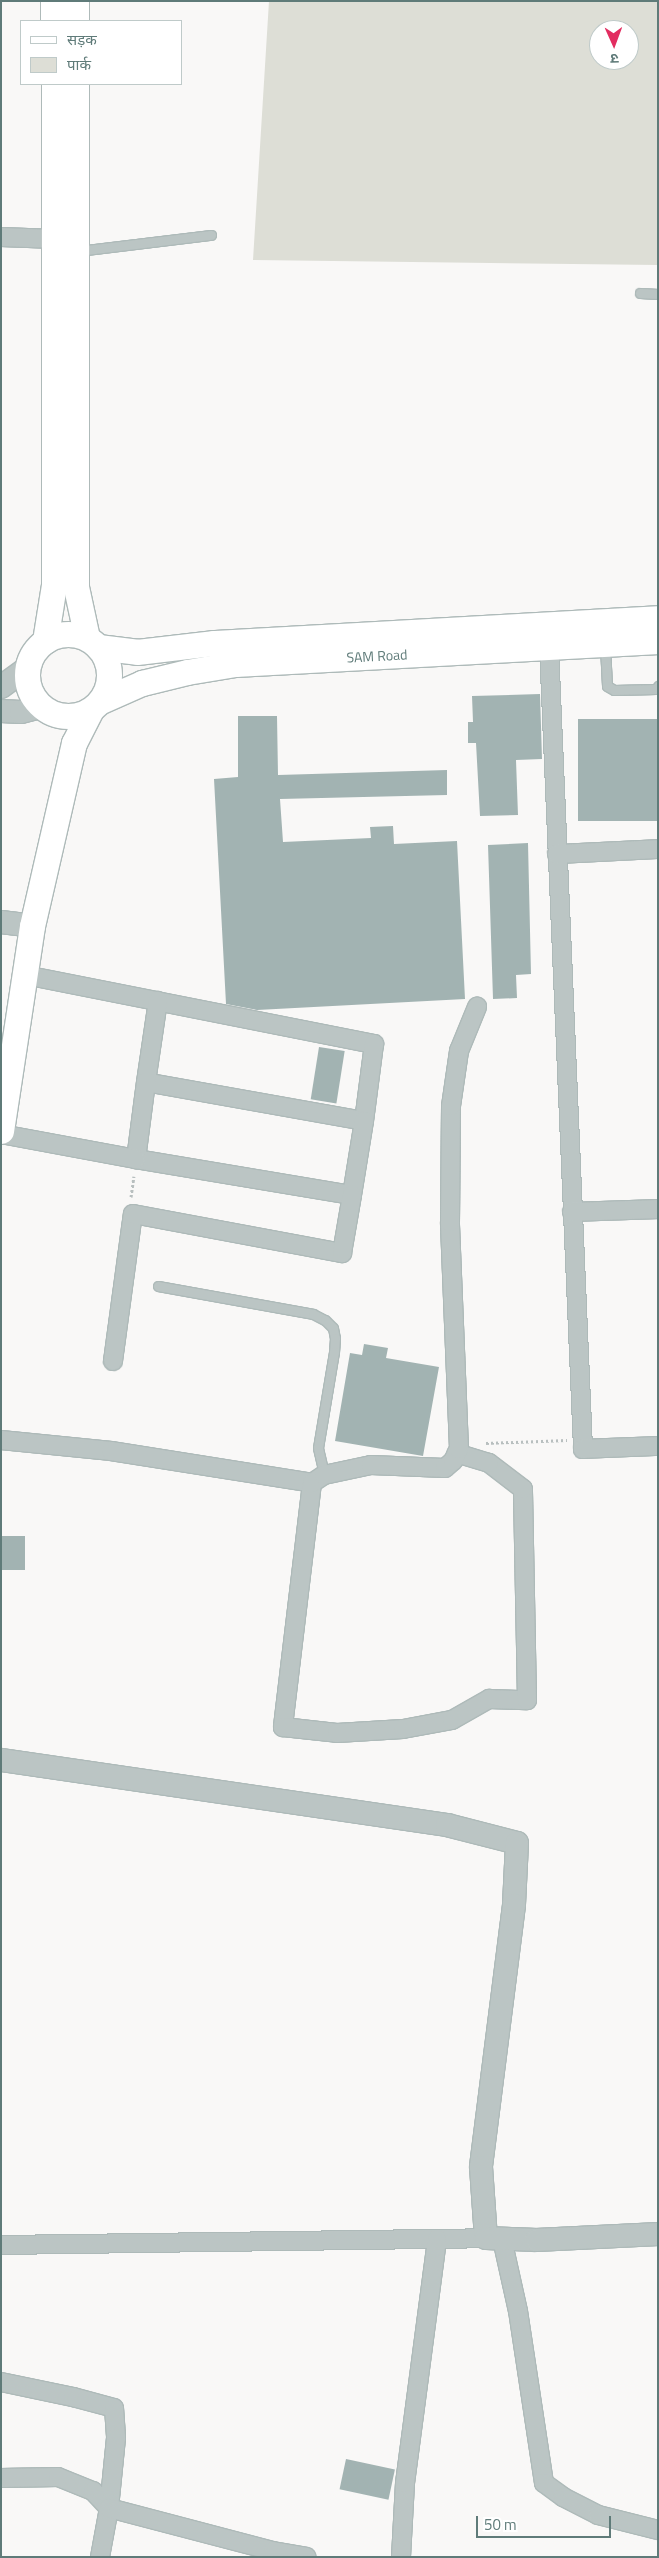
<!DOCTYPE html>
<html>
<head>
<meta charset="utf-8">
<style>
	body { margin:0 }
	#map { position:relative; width:659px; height:2558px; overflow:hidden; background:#f9f8f7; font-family:"Titillium Web","Noto Sans Devanagari",sans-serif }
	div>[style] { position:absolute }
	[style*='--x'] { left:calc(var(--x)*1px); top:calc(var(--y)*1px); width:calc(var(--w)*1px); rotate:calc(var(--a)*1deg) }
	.green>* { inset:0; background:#ddded6 }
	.building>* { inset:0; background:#a2b3b2; transform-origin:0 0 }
	.path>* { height:3px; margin-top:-1.5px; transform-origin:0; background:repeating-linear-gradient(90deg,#b8bfbf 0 2.5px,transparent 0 5px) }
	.roads { filter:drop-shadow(1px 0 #aebab9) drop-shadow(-1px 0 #aebab9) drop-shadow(0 1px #aebab9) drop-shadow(0 -1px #aebab9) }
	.service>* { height:9px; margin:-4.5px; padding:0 4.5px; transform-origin:4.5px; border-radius:4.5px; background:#bbc5c4 }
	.minor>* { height:18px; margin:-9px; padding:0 9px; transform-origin:9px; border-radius:9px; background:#bbc5c4 }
	.tertiary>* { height:22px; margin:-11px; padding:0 11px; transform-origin:11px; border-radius:11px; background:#bbc5c4 }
	.secondary>* { height:25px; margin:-12.5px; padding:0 12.5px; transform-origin:12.5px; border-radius:12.5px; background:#fff }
	.secondary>.ring { margin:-12.5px; padding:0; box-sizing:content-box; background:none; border:25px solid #fff; border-radius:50% }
	span { translate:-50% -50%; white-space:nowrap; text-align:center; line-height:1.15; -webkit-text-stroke:5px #fff; paint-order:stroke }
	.street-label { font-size:14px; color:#5f7b79 }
	.frame { position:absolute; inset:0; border:2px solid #5f7b79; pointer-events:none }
	.legend { position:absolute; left:20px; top:20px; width:162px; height:65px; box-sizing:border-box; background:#fff; border:1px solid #bfcac9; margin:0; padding:6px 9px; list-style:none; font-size:15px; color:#5f7b79 }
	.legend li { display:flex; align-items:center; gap:10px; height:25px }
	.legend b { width:25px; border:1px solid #bfcac9 }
	.north { position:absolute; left:589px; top:20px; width:50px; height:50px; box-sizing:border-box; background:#fff; border:1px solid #bfcac9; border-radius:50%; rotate:178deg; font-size:14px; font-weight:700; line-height:20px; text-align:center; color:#5f7b79 }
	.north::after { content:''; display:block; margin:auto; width:18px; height:22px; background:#e22d60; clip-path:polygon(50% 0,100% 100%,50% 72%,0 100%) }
	.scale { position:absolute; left:476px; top:2516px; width:135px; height:22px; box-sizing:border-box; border:2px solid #5f7b79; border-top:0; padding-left:6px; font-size:15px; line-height:18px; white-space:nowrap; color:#5f7b79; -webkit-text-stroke:4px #fff; paint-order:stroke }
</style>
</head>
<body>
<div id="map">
	<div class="green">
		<i style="clip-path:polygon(evenodd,269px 1px,658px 1px,658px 265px,253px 260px,269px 1px,599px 30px,629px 30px,629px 60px,599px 60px,599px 30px)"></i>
	</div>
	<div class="building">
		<i style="clip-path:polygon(540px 694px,542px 759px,516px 760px,518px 815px,480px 816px,476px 743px,468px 743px,468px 722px,473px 722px,472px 696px)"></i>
		<i style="clip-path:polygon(238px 716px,277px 716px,278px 775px,447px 770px,447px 795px,280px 799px,283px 842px,371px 838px,370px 827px,393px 826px,394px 844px,457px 841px,465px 999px,257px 1010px,226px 1004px,214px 779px,238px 777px)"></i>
		<i style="left:658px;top:719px;width:102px;height:80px;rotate:90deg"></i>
		<i style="clip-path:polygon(528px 843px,531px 974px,516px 975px,517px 998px,493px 999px,488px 845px)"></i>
		<i style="left:319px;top:1047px;width:26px;height:53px;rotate:9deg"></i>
		<i style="clip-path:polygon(364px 1344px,388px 1348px,386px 1358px,439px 1367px,423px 1456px,335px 1441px,350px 1353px,362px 1355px)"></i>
		<i style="left:1px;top:1536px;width:24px;height:34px"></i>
		<i style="left:346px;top:2459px;width:50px;height:31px;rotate:12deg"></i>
	</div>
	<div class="path">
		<i style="--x:131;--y:1197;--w:21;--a:-82"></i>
		<i style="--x:486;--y:1443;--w:81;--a:-2.1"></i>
	</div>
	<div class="roads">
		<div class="service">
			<i style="--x:78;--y:251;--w:134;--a:-6.9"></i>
			<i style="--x:640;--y:293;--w:18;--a:3"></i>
			<i style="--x:605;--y:647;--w:39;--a:87"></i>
			<i style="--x:607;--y:686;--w:8;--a:30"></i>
			<i style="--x:614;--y:690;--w:42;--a:-1.4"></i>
			<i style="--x:656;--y:689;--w:4;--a:-56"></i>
			<i style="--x:158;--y:1286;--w:158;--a:10.2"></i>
			<i style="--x:313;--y:1314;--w:13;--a:27"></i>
			<i style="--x:325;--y:1320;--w:11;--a:45"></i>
			<i style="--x:333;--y:1328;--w:10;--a:79"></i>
			<i style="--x:335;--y:1338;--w:14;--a:94"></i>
			<i style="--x:334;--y:1352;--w:97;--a:99.5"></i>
			<i style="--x:318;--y:1448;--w:28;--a:77"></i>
		</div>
		<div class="minor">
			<i style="--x:1;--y:237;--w:54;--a:2.1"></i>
			<i style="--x:549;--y:647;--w:803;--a:87.57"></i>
			<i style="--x:583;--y:1449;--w:75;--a:-2.3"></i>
			<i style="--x:557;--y:854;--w:101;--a:-2.8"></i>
			<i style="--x:25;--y:975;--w:356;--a:11.2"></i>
			<i style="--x:374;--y:1044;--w:78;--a:97.4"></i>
			<i style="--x:364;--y:1121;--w:221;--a:-169.9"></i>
			<i style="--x:146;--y:1082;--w:82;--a:-81.6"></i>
			<i style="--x:146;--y:1082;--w:78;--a:97.4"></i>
			<i style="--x:136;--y:1159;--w:219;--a:9.5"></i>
			<i style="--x:352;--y:1195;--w:75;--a:-80.8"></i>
			<i style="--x:1;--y:1134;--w:137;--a:10.5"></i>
			<i style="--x:572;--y:1212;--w:86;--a:-2"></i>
			<i style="--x:113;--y:1361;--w:148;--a:-82.3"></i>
			<i style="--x:133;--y:1214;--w:213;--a:10.6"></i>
			<i style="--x:342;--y:1253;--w:59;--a:-80.2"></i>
			<i style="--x:1;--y:1440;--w:111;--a:5.7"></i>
			<i style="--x:111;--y:1451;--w:204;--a:9"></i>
			<i style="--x:312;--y:1483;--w:246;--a:96.8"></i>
			<i style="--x:283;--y:1727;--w:54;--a:6.3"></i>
			<i style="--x:337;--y:1733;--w:66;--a:-3.5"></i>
			<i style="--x:403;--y:1729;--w:50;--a:-10.4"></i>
			<i style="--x:452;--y:1720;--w:43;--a:-29.6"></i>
			<i style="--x:489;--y:1699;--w:38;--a:2"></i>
			<i style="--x:527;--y:1700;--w:211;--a:-91.1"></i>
			<i style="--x:523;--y:1489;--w:43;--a:-142.6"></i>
			<i style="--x:489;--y:1463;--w:34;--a:-163"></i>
			<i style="--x:312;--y:1483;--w:14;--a:-34"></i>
			<i style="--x:324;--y:1475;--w:48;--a:-12"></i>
			<i style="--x:371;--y:1465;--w:74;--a:2.3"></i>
			<i style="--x:445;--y:1468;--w:11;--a:-41"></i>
			<i style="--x:453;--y:1461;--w:13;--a:-63"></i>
			<i style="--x:459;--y:1449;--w:227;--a:-92.3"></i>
			<i style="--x:450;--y:1222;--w:116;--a:-89.5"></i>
			<i style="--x:451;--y:1106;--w:56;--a:-81.7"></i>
			<i style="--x:459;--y:1051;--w:48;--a:-67.8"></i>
			<i style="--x:502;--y:2239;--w:74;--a:77.5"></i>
			<i style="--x:518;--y:2311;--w:174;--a:81.4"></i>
			<i style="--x:544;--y:2483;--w:24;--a:36"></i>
			<i style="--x:563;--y:2497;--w:39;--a:27"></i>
			<i style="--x:598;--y:2515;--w:62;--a:14"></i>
			<i style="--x:1;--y:2245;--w:485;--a:-0.8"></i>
			<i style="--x:1;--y:2382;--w:74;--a:11.8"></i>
			<i style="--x:73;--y:2397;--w:42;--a:15"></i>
			<i style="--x:114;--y:2408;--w:30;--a:86"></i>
			<i style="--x:116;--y:2438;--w:70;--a:95.7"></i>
			<i style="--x:1;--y:2478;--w:57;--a:-1"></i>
			<i style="--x:58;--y:2477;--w:38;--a:22"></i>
			<i style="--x:93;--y:2491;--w:23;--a:47"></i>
			<i style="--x:100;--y:2557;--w:50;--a:-79.6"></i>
			<i style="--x:109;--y:2508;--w:170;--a:14.7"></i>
			<i style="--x:273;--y:2551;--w:34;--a:10"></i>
			<i style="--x:401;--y:2557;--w:74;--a:-86.9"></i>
			<i style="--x:405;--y:2483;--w:246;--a:-82.5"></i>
		</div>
		<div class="tertiary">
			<i style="--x:1;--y:687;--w:32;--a:-36"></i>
			<i style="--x:1;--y:711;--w:20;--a:3"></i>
			<i style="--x:21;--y:712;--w:21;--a:-14"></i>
			<i style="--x:1;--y:922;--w:31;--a:7"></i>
			<i style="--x:1;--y:1760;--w:451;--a:8.3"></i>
			<i style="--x:447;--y:1825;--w:72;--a:14.4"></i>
			<i style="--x:517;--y:1843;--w:62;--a:92.8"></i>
			<i style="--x:514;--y:1905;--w:264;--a:97.2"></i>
			<i style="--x:481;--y:2167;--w:71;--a:86"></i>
			<i style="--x:486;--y:2238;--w:51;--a:2.2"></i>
			<i style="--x:537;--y:2240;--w:121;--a:-2.8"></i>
		</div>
		<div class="secondary">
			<i style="--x:53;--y:1;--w:20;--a:90"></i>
			<i style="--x:76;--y:21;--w:20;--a:-90"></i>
			<i style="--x:76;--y:84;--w:503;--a:90"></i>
			<i style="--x:76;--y:587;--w:52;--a:77.8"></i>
			<i class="ring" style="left:27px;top:634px;width:57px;height:57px"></i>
			<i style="--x:45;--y:641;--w:57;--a:-80.9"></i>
			<i style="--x:54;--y:585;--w:501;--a:-90"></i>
			<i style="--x:98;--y:647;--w:39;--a:7"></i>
			<i style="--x:137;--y:652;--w:78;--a:-6.7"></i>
			<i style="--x:214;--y:643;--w:445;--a:-3.2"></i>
			<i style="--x:101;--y:701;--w:45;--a:-23.7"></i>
			<i style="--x:142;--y:683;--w:46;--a:-13.7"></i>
			<i style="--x:187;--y:672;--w:49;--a:-9.5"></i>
			<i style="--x:235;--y:664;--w:424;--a:-3.1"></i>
			<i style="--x:1;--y:1131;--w:207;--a:-81.4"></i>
			<i style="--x:32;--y:926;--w:188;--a:-77.1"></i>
			<i style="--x:74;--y:743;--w:37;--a:-63"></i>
		</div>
	</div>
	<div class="street-label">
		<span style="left:377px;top:656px;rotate:-3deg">SAM Road</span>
	</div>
	<div class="frame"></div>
	<ul class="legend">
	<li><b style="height:6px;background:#fff"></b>सड़क</li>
	<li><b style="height:14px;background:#ddded6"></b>पार्क</li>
	</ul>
	<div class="north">उ</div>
	<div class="scale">50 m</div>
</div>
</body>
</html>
